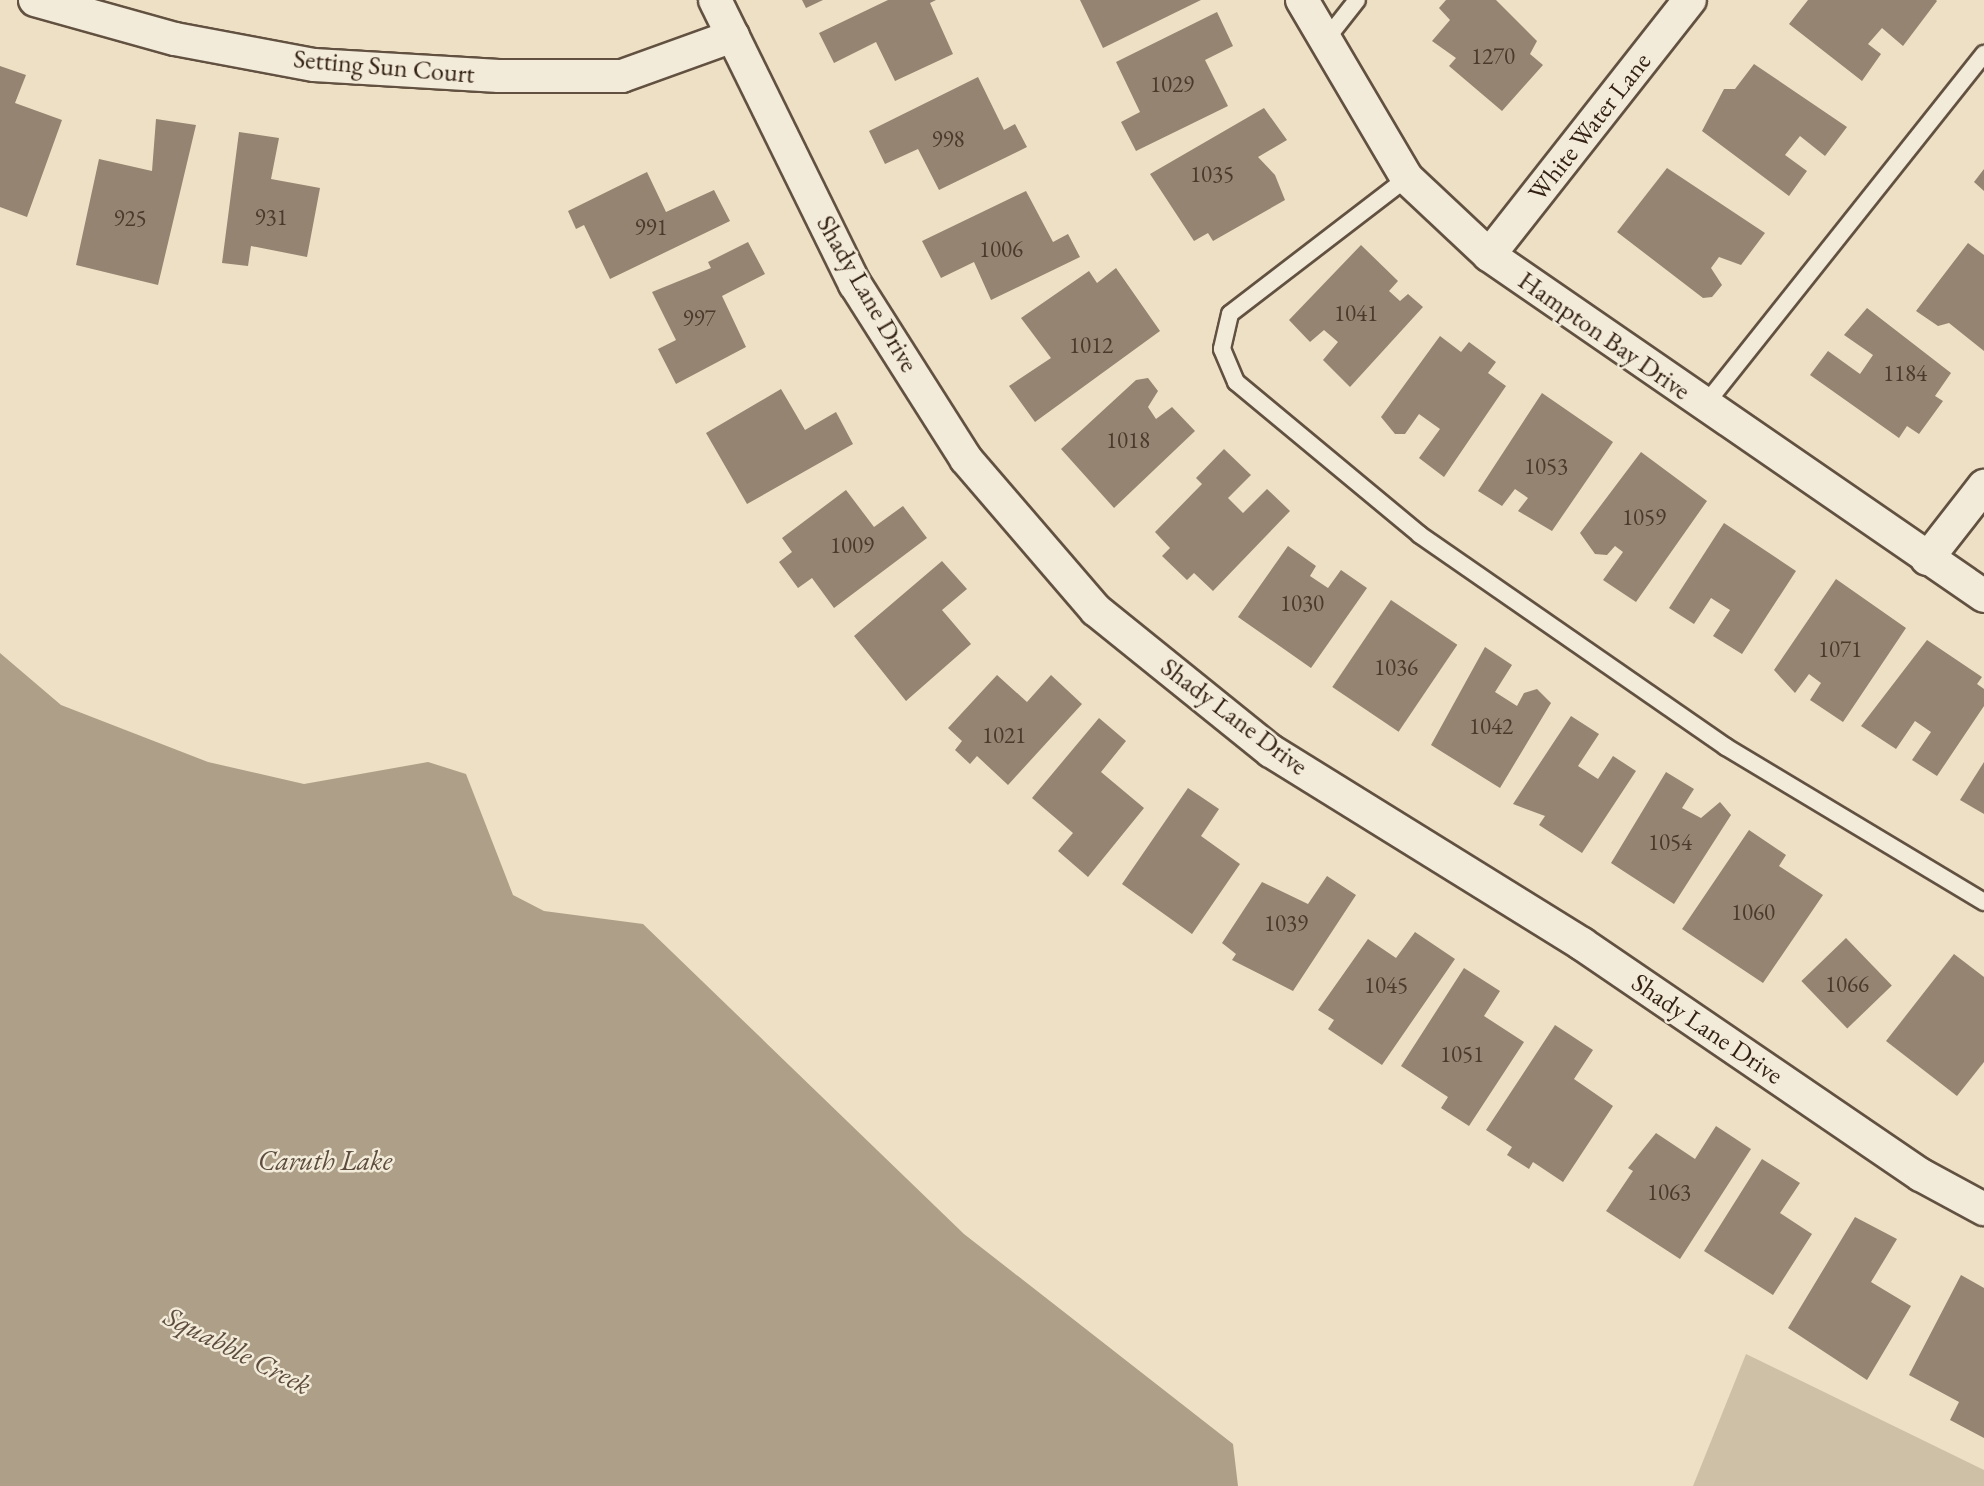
<!DOCTYPE html>
<html>
<head>
<meta charset="utf-8">
<style>
	body { margin:0 }
	#map { position:relative; width:1984px; height:1486px; overflow:hidden; background:#ede0c5; font-family:"EB Garamond",serif }
	div>[style] { position:absolute }
	[style*='--x'] { left:calc(var(--x)*1px); top:calc(var(--y)*1px); width:calc(var(--w)*1px); rotate:calc(var(--a)*1deg) }
	.green>* { inset:0; background:#cdc0a7 }
	.water>* { inset:0; background:#ae9f89 }
	.building>* { inset:0; background:#948471; transform-origin:0 0 }
	.roads { filter:drop-shadow(2px 0 #625141) drop-shadow(-2px 0 #625141) drop-shadow(0 2px #625141) drop-shadow(0 -2px #625141) }
	.service>* { height:16px; margin:-8px; padding:0 8px; transform-origin:8px; border-radius:8px; background:#f3ebd9 }
	.minor>* { height:32px; margin:-16px; padding:0 16px; transform-origin:16px; border-radius:16px; background:#f3ebd9 }
	span { translate:-50% -50%; white-space:nowrap; text-align:center; line-height:1.15; -webkit-text-stroke:5px #f3ebd9; paint-order:stroke }
	.number-label { font-size:23px; color:#4b3a2c }
	.number-label span { -webkit-text-stroke-width:0 }
	.street-label { font-size:26px; color:#332115 }
	.water-label { font-size:28px; color:#5e4d3e; font-style:italic }
</style>
</head>
<body>
<div id="map">
	<div class="green">
		<i style="clip-path:polygon(1746px 1354px,1984px 1470px,1984px 1486px,1693px 1486px)"></i>
	</div>
	<div class="water">
		<i style="clip-path:polygon(0 653px,61px 705px,208px 762px,304px 784px,428px 762px,466px 774px,513px 895px,544px 911px,643px 924px,964px 1234px,1233px 1444px,1238px 1486px,0 1486px)"></i>
	</div>
	<div class="building">
		<i style="clip-path:polygon(802px 0,823px 0,806px 8px)"></i>
		<i style="clip-path:polygon(888px 0,936px 0,930px 3px,953px 54px,895px 81px,876px 42px,834px 63px,819px 33px)"></i>
		<i style="clip-path:polygon(1080px 0,1201px 0,1103px 48px)"></i>
		<i style="clip-path:polygon(1446px 0,1496px 0,1537px 41px,1530px 54px,1543px 65px,1502px 111px,1449px 66px,1456px 58px,1432px 41px,1450px 20px,1439px 8px)"></i>
		<i style="clip-path:polygon(1808px 0,1936px 0,1937px 1px,1903px 46px,1882px 28px,1868px 44px,1881px 54px,1862px 81px,1789px 24px)"></i>
		<i style="clip-path:polygon(1217px 12px,1233px 46px,1205px 60px,1228px 106px,1136px 151px,1121px 122px,1140px 112px,1116px 62px)"></i>
		<i style="clip-path:polygon(1754px 64px,1847px 127px,1825px 156px,1800px 136px,1785px 155px,1807px 171px,1789px 196px,1702px 131px,1724px 89px,1735px 89px)"></i>
		<i style="clip-path:polygon(0 66px,26px 75px,15px 103px,62px 120px,27px 217px,0 207px)"></i>
		<i style="clip-path:polygon(978px 77px,1004px 130px,1015px 124px,1027px 147px,939px 190px,918px 149px,885px 164px,869px 131px)"></i>
		<i style="clip-path:polygon(1264px 108px,1287px 140px,1258px 157px,1275px 175px,1285px 200px,1213px 241px,1208px 233px,1194px 241px,1150px 174px)"></i>
		<i style="clip-path:polygon(156px 119px,196px 125px,158px 285px,76px 265px,99px 159px,152px 171px)"></i>
		<i style="clip-path:polygon(239px 132px,279px 138px,271px 179px,320px 188px,307px 257px,251px 246px,248px 266px,222px 263px)"></i>
		<i style="clip-path:polygon(1667px 168px,1765px 233px,1741px 265px,1719px 257px,1711px 268px,1722px 285px,1712px 297px,1703px 298px,1617px 232px)"></i>
		<i style="clip-path:polygon(1984px 169px,1984px 191px,1974px 182px)"></i>
		<i style="clip-path:polygon(647px 172px,666px 212px,714px 190px,730px 221px,610px 279px,584px 225px,576px 229px,568px 211px)"></i>
		<i style="clip-path:polygon(1026px 191px,1053px 242px,1068px 234px,1080px 257px,991px 300px,974px 262px,941px 278px,922px 241px)"></i>
		<i style="clip-path:polygon(748px 242px,765px 274px,722px 296px,746px 347px,676px 384px,658px 349px,676px 340px,652px 292px,711px 268px,708px 262px)"></i>
		<i style="clip-path:polygon(1968px 243px,1984px 255px,1984px 351px,1949px 323px,1938px 326px,1916px 311px)"></i>
		<i style="clip-path:polygon(1361px 245px,1398px 281px,1389px 291px,1400px 301px,1408px 294px,1423px 307px,1350px 387px,1323px 360px,1338px 342px,1324px 330px,1310px 342px,1289px 320px)"></i>
		<i style="clip-path:polygon(1116px 268px,1160px 331px,1035px 422px,1009px 386px,1051px 358px,1021px 318px,1089px 271px,1097px 283px)"></i>
		<i style="clip-path:polygon(1867px 308px,1951px 373px,1935px 396px,1943px 401px,1919px 434px,1907px 426px,1899px 438px,1810px 375px,1828px 351px,1860px 374px,1873px 355px,1844px 335px)"></i>
		<i style="clip-path:polygon(1440px 336px,1461px 352px,1469px 342px,1496px 362px,1488px 373px,1506px 386px,1444px 477px,1419px 458px,1440px 429px,1419px 414px,1405px 434px,1395px 434px,1381px 417px)"></i>
		<i style="clip-path:polygon(1148px 378px,1158px 391px,1148px 407px,1156px 419px,1172px 407px,1195px 431px,1114px 508px,1061px 449px,1136px 380px)"></i>
		<i style="clip-path:polygon(781px 389px,805px 430px,836px 412px,853px 444px,747px 504px,706px 433px)"></i>
		<i style="clip-path:polygon(1542px 393px,1613px 442px,1552px 531px,1518px 511px,1528px 498px,1515px 489px,1502px 506px,1478px 491px)"></i>
		<i style="clip-path:polygon(1224px 449px,1251px 475px,1228px 498px,1243px 513px,1267px 489px,1290px 511px,1213px 591px,1194px 573px,1187px 580px,1162px 556px,1170px 548px,1155px 532px,1202px 484px,1196px 478px)"></i>
		<i style="clip-path:polygon(1641px 452px,1707px 501px,1636px 602px,1603px 580px,1623px 552px,1615px 546px,1607px 555px,1595px 554px,1580px 533px)"></i>
		<i style="clip-path:polygon(846px 490px,874px 527px,903px 506px,927px 538px,834px 608px,812px 578px,798px 588px,779px 562px,792px 552px,782px 538px)"></i>
		<i style="clip-path:polygon(1724px 523px,1796px 571px,1742px 654px,1713px 636px,1730px 610px,1711px 598px,1694px 624px,1669px 608px)"></i>
		<i style="clip-path:polygon(1288px 546px,1316px 566px,1310px 576px,1328px 588px,1341px 570px,1367px 588px,1311px 668px,1238px 617px)"></i>
		<i style="clip-path:polygon(942px 561px,967px 589px,942px 610px,971px 644px,906px 701px,854px 636px)"></i>
		<i style="clip-path:polygon(1836px 579px,1906px 628px,1843px 722px,1810px 700px,1821px 683px,1809px 674px,1795px 693px,1774px 670px)"></i>
		<i style="left:1391px;top:600px;width:80px;height:105px;rotate:34deg"></i>
		<i style="clip-path:polygon(1927px 640px,1982px 677px,1977px 684px,1984px 689px,1984px 706px,1937px 776px,1912px 760px,1931px 732px,1915px 721px,1896px 749px,1861px 726px)"></i>
		<i style="clip-path:polygon(1485px 647px,1512px 665px,1495px 692px,1517px 706px,1524px 693px,1537px 689px,1551px 703px,1500px 788px,1431px 745px)"></i>
		<i style="clip-path:polygon(997px 675px,1027px 702px,1051px 675px,1082px 704px,1008px 785px,977px 756px,970px 764px,955px 750px,962px 741px,948px 728px)"></i>
		<i style="clip-path:polygon(1571px 716px,1599px 734px,1578px 766px,1598px 779px,1613px 756px,1636px 771px,1582px 853px,1539px 825px,1545px 816px,1513px 804px)"></i>
		<i style="clip-path:polygon(1099px 718px,1126px 741px,1101px 772px,1144px 808px,1088px 877px,1058px 851px,1073px 833px,1032px 798px)"></i>
		<i style="clip-path:polygon(1984px 762px,1984px 814px,1960px 800px)"></i>
		<i style="clip-path:polygon(1666px 772px,1694px 789px,1682px 808px,1701px 818px,1720px 802px,1731px 815px,1674px 904px,1611px 863px)"></i>
		<i style="clip-path:polygon(1188px 788px,1219px 809px,1201px 836px,1240px 864px,1192px 934px,1122px 884px)"></i>
		<i style="clip-path:polygon(1749px 830px,1786px 855px,1779px 866px,1823px 895px,1763px 983px,1682px 929px)"></i>
		<i style="clip-path:polygon(1327px 876px,1356px 895px,1293px 991px,1232px 960px,1236px 954px,1222px 943px,1262px 882px,1308px 904px)"></i>
		<i style="clip-path:polygon(1415px 932px,1455px 959px,1382px 1065px,1328px 1029px,1334px 1020px,1318px 1010px,1368px 939px,1396px 958px)"></i>
		<i style="left:1846px;top:938px;width:66px;height:62px;rotate:46deg"></i>
		<i style="clip-path:polygon(1954px 954px,1984px 977px,1984px 1062px,1957px 1096px,1886px 1041px)"></i>
		<i style="clip-path:polygon(1464px 968px,1500px 991px,1484px 1016px,1524px 1042px,1469px 1126px,1441px 1108px,1448px 1097px,1401px 1066px)"></i>
		<i style="clip-path:polygon(1555px 1025px,1593px 1050px,1574px 1079px,1613px 1106px,1563px 1182px,1533px 1162px,1529px 1169px,1507px 1155px,1512px 1147px,1486px 1130px)"></i>
		<i style="clip-path:polygon(1716px 1126px,1751px 1149px,1680px 1259px,1606px 1211px,1633px 1171px,1628px 1168px,1656px 1133px,1695px 1159px)"></i>
		<i style="clip-path:polygon(1762px 1159px,1800px 1183px,1780px 1213px,1812px 1234px,1773px 1295px,1704px 1251px)"></i>
		<i style="clip-path:polygon(1855px 1217px,1897px 1239px,1871px 1282px,1911px 1306px,1867px 1380px,1788px 1328px)"></i>
		<i style="clip-path:polygon(1961px 1275px,1984px 1288px,1984px 1438px,1950px 1420px,1959px 1402px,1909px 1375px)"></i>
	</div>
	<div class="roads">
		<div class="service">
			<i style="--x:1324;--y:42;--w:53;--a:-51.8"></i>
			<i style="--x:1407;--y:178;--w:223;--a:142.5"></i>
			<i style="--x:1230;--y:314;--w:36;--a:103"></i>
			<i style="--x:1222;--y:349;--w:36;--a:67"></i>
			<i style="--x:1236;--y:382;--w:239;--a:39.7"></i>
			<i style="--x:1420;--y:535;--w:372;--a:34.7"></i>
			<i style="--x:1726;--y:747;--w:301;--a:31"></i>
			<i style="--x:1704;--y:406;--w:450;--a:-51.5"></i>
		</div>
		<div class="minor">
			<i style="--x:35;--y:0;--w:145;--a:15.6"></i>
			<i style="--x:175;--y:39;--w:141;--a:10.6"></i>
			<i style="--x:314;--y:65;--w:185;--a:3.4"></i>
			<i style="--x:499;--y:76;--w:123;--a:0"></i>
			<i style="--x:622;--y:76;--w:118;--a:-19.8"></i>
			<i style="--x:715;--y:0;--w:317;--a:63.8"></i>
			<i style="--x:855;--y:284;--w:207;--a:57.6"></i>
			<i style="--x:966;--y:459;--w:199;--a:49.3"></i>
			<i style="--x:1096;--y:610;--w:225;--a:38.9"></i>
			<i style="--x:1271;--y:751;--w:366;--a:31.8"></i>
			<i style="--x:1582;--y:944;--w:410;--a:34.3"></i>
			<i style="--x:1921;--y:1175;--w:72;--a:28.4"></i>
			<i style="--x:1302;--y:0;--w:207;--a:59.5"></i>
			<i style="--x:1407;--y:178;--w:112;--a:43.2"></i>
			<i style="--x:1489;--y:255;--w:601;--a:34.56"></i>
			<i style="--x:1489;--y:255;--w:325;--a:-51.8"></i>
			<i style="--x:1927;--y:559;--w:93;--a:-52"></i>
		</div>
	</div>
	<div class="number-label">
		<span style="left:1493px;top:56px">1270</span>
		<span style="left:1172px;top:84px">1029</span>
		<span style="left:948px;top:139px">998</span>
		<span style="left:1212px;top:174px">1035</span>
		<span style="left:271px;top:217px">931</span>
		<span style="left:130px;top:218px">925</span>
		<span style="left:651px;top:227px">991</span>
		<span style="left:1001px;top:249px">1006</span>
		<span style="left:1356px;top:313px">1041</span>
		<span style="left:699px;top:318px">997</span>
		<span style="left:1091px;top:345px">1012</span>
		<span style="left:1905px;top:373px">1184</span>
		<span style="left:1128px;top:440px">1018</span>
		<span style="left:1546px;top:466px">1053</span>
		<span style="left:1644px;top:517px">1059</span>
		<span style="left:852px;top:545px">1009</span>
		<span style="left:1302px;top:603px">1030</span>
		<span style="left:1840px;top:649px">1071</span>
		<span style="left:1396px;top:667px">1036</span>
		<span style="left:1491px;top:726px">1042</span>
		<span style="left:1004px;top:735px">1021</span>
		<span style="left:1670px;top:842px">1054</span>
		<span style="left:1753px;top:912px">1060</span>
		<span style="left:1286px;top:923px">1039</span>
		<span style="left:1847px;top:984px">1066</span>
		<span style="left:1386px;top:985px">1045</span>
		<span style="left:1462px;top:1054px">1051</span>
		<span style="left:1669px;top:1192px">1063</span>
	</div>
	<div class="street-label">
		<span style="left:384px;top:67px;rotate:5deg">Setting Sun Court</span>
		<span style="left:1590px;top:127px;rotate:-52deg">White Water Lane</span>
		<span style="left:867px;top:294px;rotate:60deg">Shady Lane Drive</span>
		<span style="left:1604px;top:336px;rotate:35deg">Hampton Bay Drive</span>
		<span style="left:1234px;top:717px;rotate:37deg">Shady Lane Drive</span>
		<span style="left:1707px;top:1029px;rotate:34deg">Shady Lane Drive</span>
	</div>
	<div class="water-label">
		<span style="left:325px;top:1160px">Caruth Lake</span>
		<span style="left:238px;top:1350px;rotate:27deg">Squabble Creek</span>
	</div>
</div>
</body>
</html>
